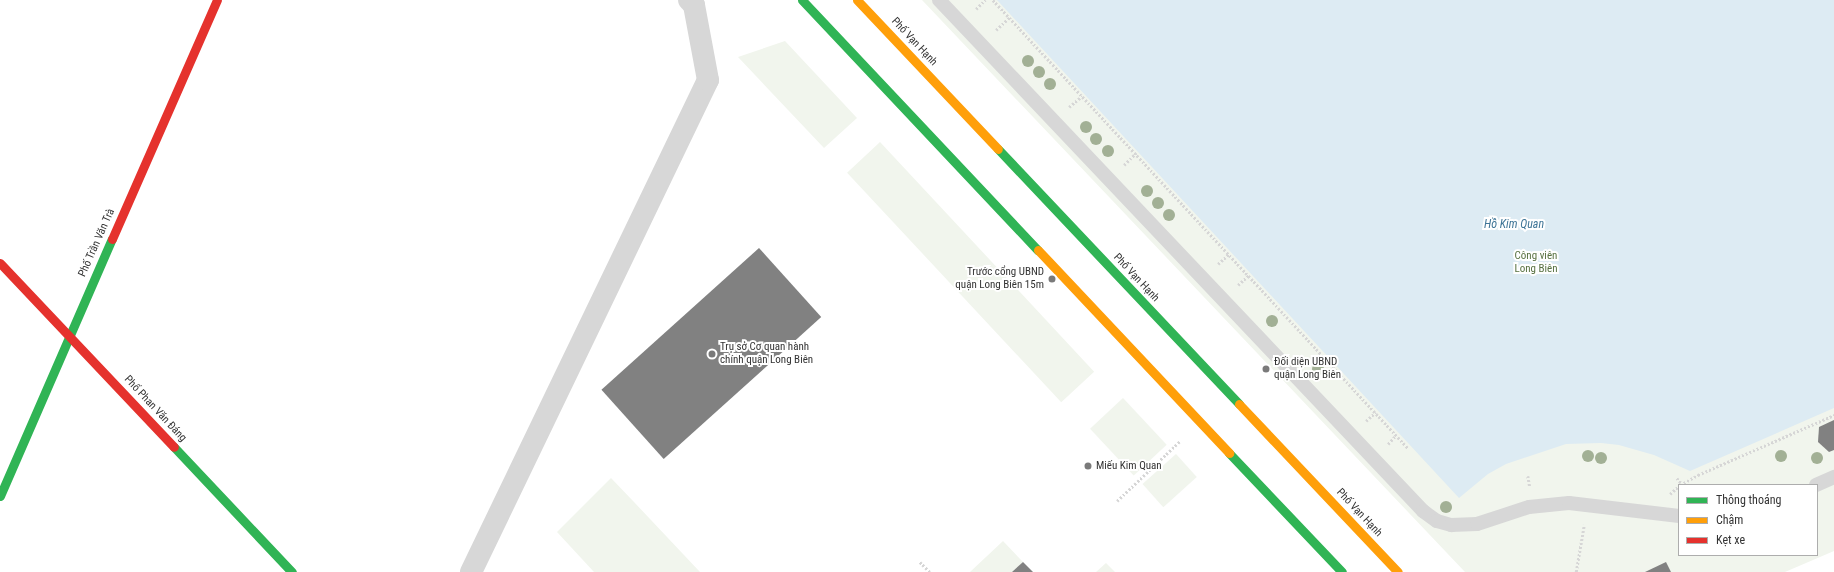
<!DOCTYPE html>
<html>
<head>
<meta charset="utf-8">
<style>
	body { margin:0 }
	#map { position:relative; width:1834px; height:572px; overflow:hidden; background:#fff; font-family:"Roboto Condensed",sans-serif }
	div>[style] { position:absolute }
	[style*='--x'] { left:calc(var(--x)*1px); top:calc(var(--y)*1px); width:calc(var(--w)*1px); rotate:calc(var(--a)*1deg) }
	.green>* { inset:0; background:#f1f5ed; transform-origin:0 0 }
	.water>* { inset:0; background:#ddebf3 }
	.building>* { inset:0; background:#818181; transform-origin:0 0 }
	.path>* { height:2.5px; margin-top:-1.25px; transform-origin:0; background:repeating-linear-gradient(90deg,#d6d6d6 0 2px,transparent 0 4px) }
	.lane>* { height:14px; margin:-7px; padding:0 7px; transform-origin:7px; border-radius:7px; background:#d7d7d7 }
	.street>* { height:22px; margin:-11px; padding:0 11px; transform-origin:11px; border-radius:11px; background:#d7d7d7 }
	.fast>* { height:9px; margin:-4.5px; padding:0 4.5px; transform-origin:4.5px; border-radius:4.5px; background:#30b455 }
	.slow>* { height:9px; margin:-4.5px; padding:0 4.5px; transform-origin:4.5px; border-radius:4.5px; background:#ff9f0a }
	.jam>* { height:9px; margin:-4.5px; padding:0 4.5px; transform-origin:4.5px; border-radius:4.5px; background:#e5322d }
	.trees>* { width:12px; height:12px; margin:-6px; border-radius:50%; background:#a2b095 }
	.dots>* { width:11px; height:11px; translate:-50% -50%; box-sizing:border-box; border:2px solid #fff; border-radius:50% }
	span { translate:-50% -50%; white-space:nowrap; text-align:center; line-height:1.15; -webkit-text-stroke:4px #fff; paint-order:stroke }
	.street-label { font-size:11px; color:#333 }
	.park-label { font-size:11px; color:#56703f }
	.poi-label { font-size:11px; color:#333 }
	.right { translate:-100% -50%; text-align:right }
	.left { translate:0 -50%; text-align:left }
	.water-label { font-size:12px; color:#3f7597; font-style:italic }
	.legend { position:absolute; left:1678px; top:484px; width:140px; height:72px; box-sizing:border-box; background:#fff; border:1px solid #adadad; margin:0; padding:5px 7px; list-style:none; font-size:12px; color:#333 }
	.legend li { display:flex; align-items:center; gap:8px; height:20px }
	.legend b { width:20px; border:1px solid #adadad }
</style>
</head>
<body>
<div id="map">
	<div class="green">
		<i style="clip-path:polygon(evenodd,922px 0,1834px 0,1834px 551px,1785px 572px,1465px 572px,922px 0,1679px 485px,1817px 485px,1817px 555px,1679px 555px,1679px 485px)"></i>
		<i style="clip-path:polygon(785px 41px,857px 118px,824px 148px,738px 57px)"></i>
		<i style="left:880px;top:142px;width:314px;height:45px;rotate:47deg"></i>
		<i style="left:1123px;top:398px;width:64px;height:45px;rotate:47deg"></i>
		<i style="left:1176px;top:454px;width:31px;height:45px;rotate:48deg"></i>
		<i style="clip-path:polygon(611px 478px,634px 502px,700px 572px,594px 572px,557px 532px)"></i>
		<i style="clip-path:polygon(1003px 541px,1023px 562px,1012px 572px,970px 572px)"></i>
		<i style="clip-path:polygon(1106px 563px,1115px 572px,1096px 572px)"></i>
	</div>
	<div class="water">
		<i style="clip-path:polygon(997px 0,1834px 0,1834px 408px,1690px 471px,1654px 455px,1619px 445px,1601px 443px,1566px 444px,1506px 464px,1488px 474px,1459px 498px)"></i>
	</div>
	<div class="building">
		<i style="left:759px;top:248px;width:93px;height:212px;rotate:48deg"></i>
		<i style="clip-path:polygon(1834px 420px,1834px 450px,1829px 452px,1818px 442px,1819px 427px)"></i>
		<i style="clip-path:polygon(1023px 562px,1033px 572px,1012px 572px)"></i>
		<i style="clip-path:polygon(1666px 562px,1671px 572px,1645px 572px)"></i>
	</div>
	<div class="path">
		<i style="--x:993;--y:0;--w:611;--a:47.19"></i>
		<i style="--x:976;--y:9;--w:13;--a:-45"></i>
		<i style="--x:996;--y:30;--w:18;--a:-43"></i>
		<i style="--x:1069;--y:107;--w:17;--a:-40"></i>
		<i style="--x:1124;--y:165;--w:17;--a:-45"></i>
		<i style="--x:1218;--y:264;--w:15;--a:-42"></i>
		<i style="--x:1238;--y:285;--w:15;--a:-42"></i>
		<i style="--x:1366;--y:421;--w:13;--a:-42"></i>
		<i style="--x:1388;--y:444;--w:12;--a:-48"></i>
		<i style="--x:1528;--y:476;--w:11;--a:80"></i>
		<i style="--x:1677;--y:478;--w:8;--a:50"></i>
		<i style="--x:1680;--y:485;--w:21;--a:-29"></i>
		<i style="--x:1698;--y:475;--w:149;--a:-23.8"></i>
		<i style="--x:1670;--y:494;--w:12;--a:-42"></i>
		<i style="--x:1117;--y:501;--w:88;--a:-43.6"></i>
		<i style="--x:920;--y:562;--w:14;--a:45"></i>
		<i style="--x:1576;--y:572;--w:48;--a:-80.3"></i>
	</div>
	<div class="lane">
		<i style="--x:939;--y:0;--w:704;--a:46.55"></i>
		<i style="--x:1423;--y:511;--w:17;--a:36"></i>
		<i style="--x:1437;--y:521;--w:15;--a:16"></i>
		<i style="--x:1451;--y:525;--w:26;--a:-2"></i>
		<i style="--x:1477;--y:524;--w:55;--a:-18.1"></i>
		<i style="--x:1529;--y:507;--w:40;--a:-5.7"></i>
		<i style="--x:1569;--y:503;--w:111;--a:6.7"></i>
		<i style="--x:1816;--y:485;--w:20;--a:-24"></i>
	</div>
	<div class="street">
		<i style="--x:471;--y:572;--w:546;--a:-64.28"></i>
		<i style="--x:708;--y:80;--w:76;--a:-100.6"></i>
		<i style="--x:694;--y:5;--w:7;--a:-135"></i>
	</div>
	<div class="fast">
		<i style="--x:802;--y:0;--w:344;--a:46.7"></i>
		<i style="--x:998;--y:149;--w:351;--a:46.6"></i>
		<i style="--x:174;--y:447;--w:172;--a:46.7"></i>
		<i style="--x:1229;--y:453;--w:164;--a:46.5"></i>
		<i style="--x:0;--y:496;--w:280;--a:-66.5"></i>
	</div>
	<div class="slow">
		<i style="--x:857;--y:0;--w:205;--a:46.6"></i>
		<i style="--x:1038;--y:250;--w:279;--a:46.7"></i>
		<i style="--x:1239;--y:404;--w:231;--a:46.6"></i>
	</div>
	<div class="jam">
		<i style="--x:112;--y:239;--w:261;--a:-66.3"></i>
		<i style="--x:0;--y:263;--w:253;--a:46.6"></i>
	</div>
	<div class="trees">
		<i style="left:1028px;top:61px"></i>
		<i style="left:1039px;top:72px"></i>
		<i style="left:1050px;top:84px"></i>
		<i style="left:1086px;top:127px"></i>
		<i style="left:1096px;top:139px"></i>
		<i style="left:1108px;top:151px"></i>
		<i style="left:1147px;top:191px"></i>
		<i style="left:1158px;top:203px"></i>
		<i style="left:1169px;top:215px"></i>
		<i style="left:1272px;top:321px"></i>
		<i style="left:1318px;top:369px"></i>
		<i style="left:1588px;top:456px"></i>
		<i style="left:1781px;top:456px"></i>
		<i style="left:1601px;top:458px"></i>
		<i style="left:1817px;top:458px"></i>
		<i style="left:1446px;top:507px"></i>
	</div>
	<div class="dots">
		<i style="left:1052px;top:279px;background:#7a7a7a"></i>
		<i style="left:712px;top:354px;background:#7a7a7a"></i>
		<i style="left:1266px;top:369px;background:#7a7a7a"></i>
		<i style="left:1088px;top:466px;background:#7a7a7a"></i>
	</div>
	<div class="street-label">
		<span style="left:914px;top:42px;rotate:47deg">Phố Vạn Hạnh</span>
		<span style="left:97px;top:243px;rotate:-66deg">Phố Trần Văn Trà</span>
		<span style="left:1136px;top:278px;rotate:47deg">Phố Vạn Hạnh</span>
		<span style="left:155px;top:409px;rotate:47deg">Phố Phan Văn Đáng</span>
		<span style="left:1359px;top:513px;rotate:47deg">Phố Vạn Hạnh</span>
	</div>
	<div class="park-label">
		<span style="left:1536px;top:263px">Công viên<br>Long Biên</span>
	</div>
	<div class="poi-label">
		<span class="right" style="left:1044px;top:279px">Trước cổng UBND<br>quận Long Biên 15m</span>
		<span class="left" style="left:720px;top:354px">Trụ sở Cơ quan hành<br>chính quận Long Biên</span>
		<span class="left" style="left:1274px;top:369px">Đối diện UBND<br>quận Long Biên</span>
		<span class="left" style="left:1096px;top:466px">Miếu Kim Quan</span>
	</div>
	<div class="water-label">
		<span style="left:1514px;top:225px">Hồ Kim Quan</span>
	</div>
	<ul class="legend">
	<li><b style="height:5px;background:#30b455"></b>Thông thoáng</li>
	<li><b style="height:5px;background:#ff9f0a"></b>Chậm</li>
	<li><b style="height:5px;background:#e5322d"></b>Kẹt xe</li>
	</ul>
</div>
</body>
</html>
